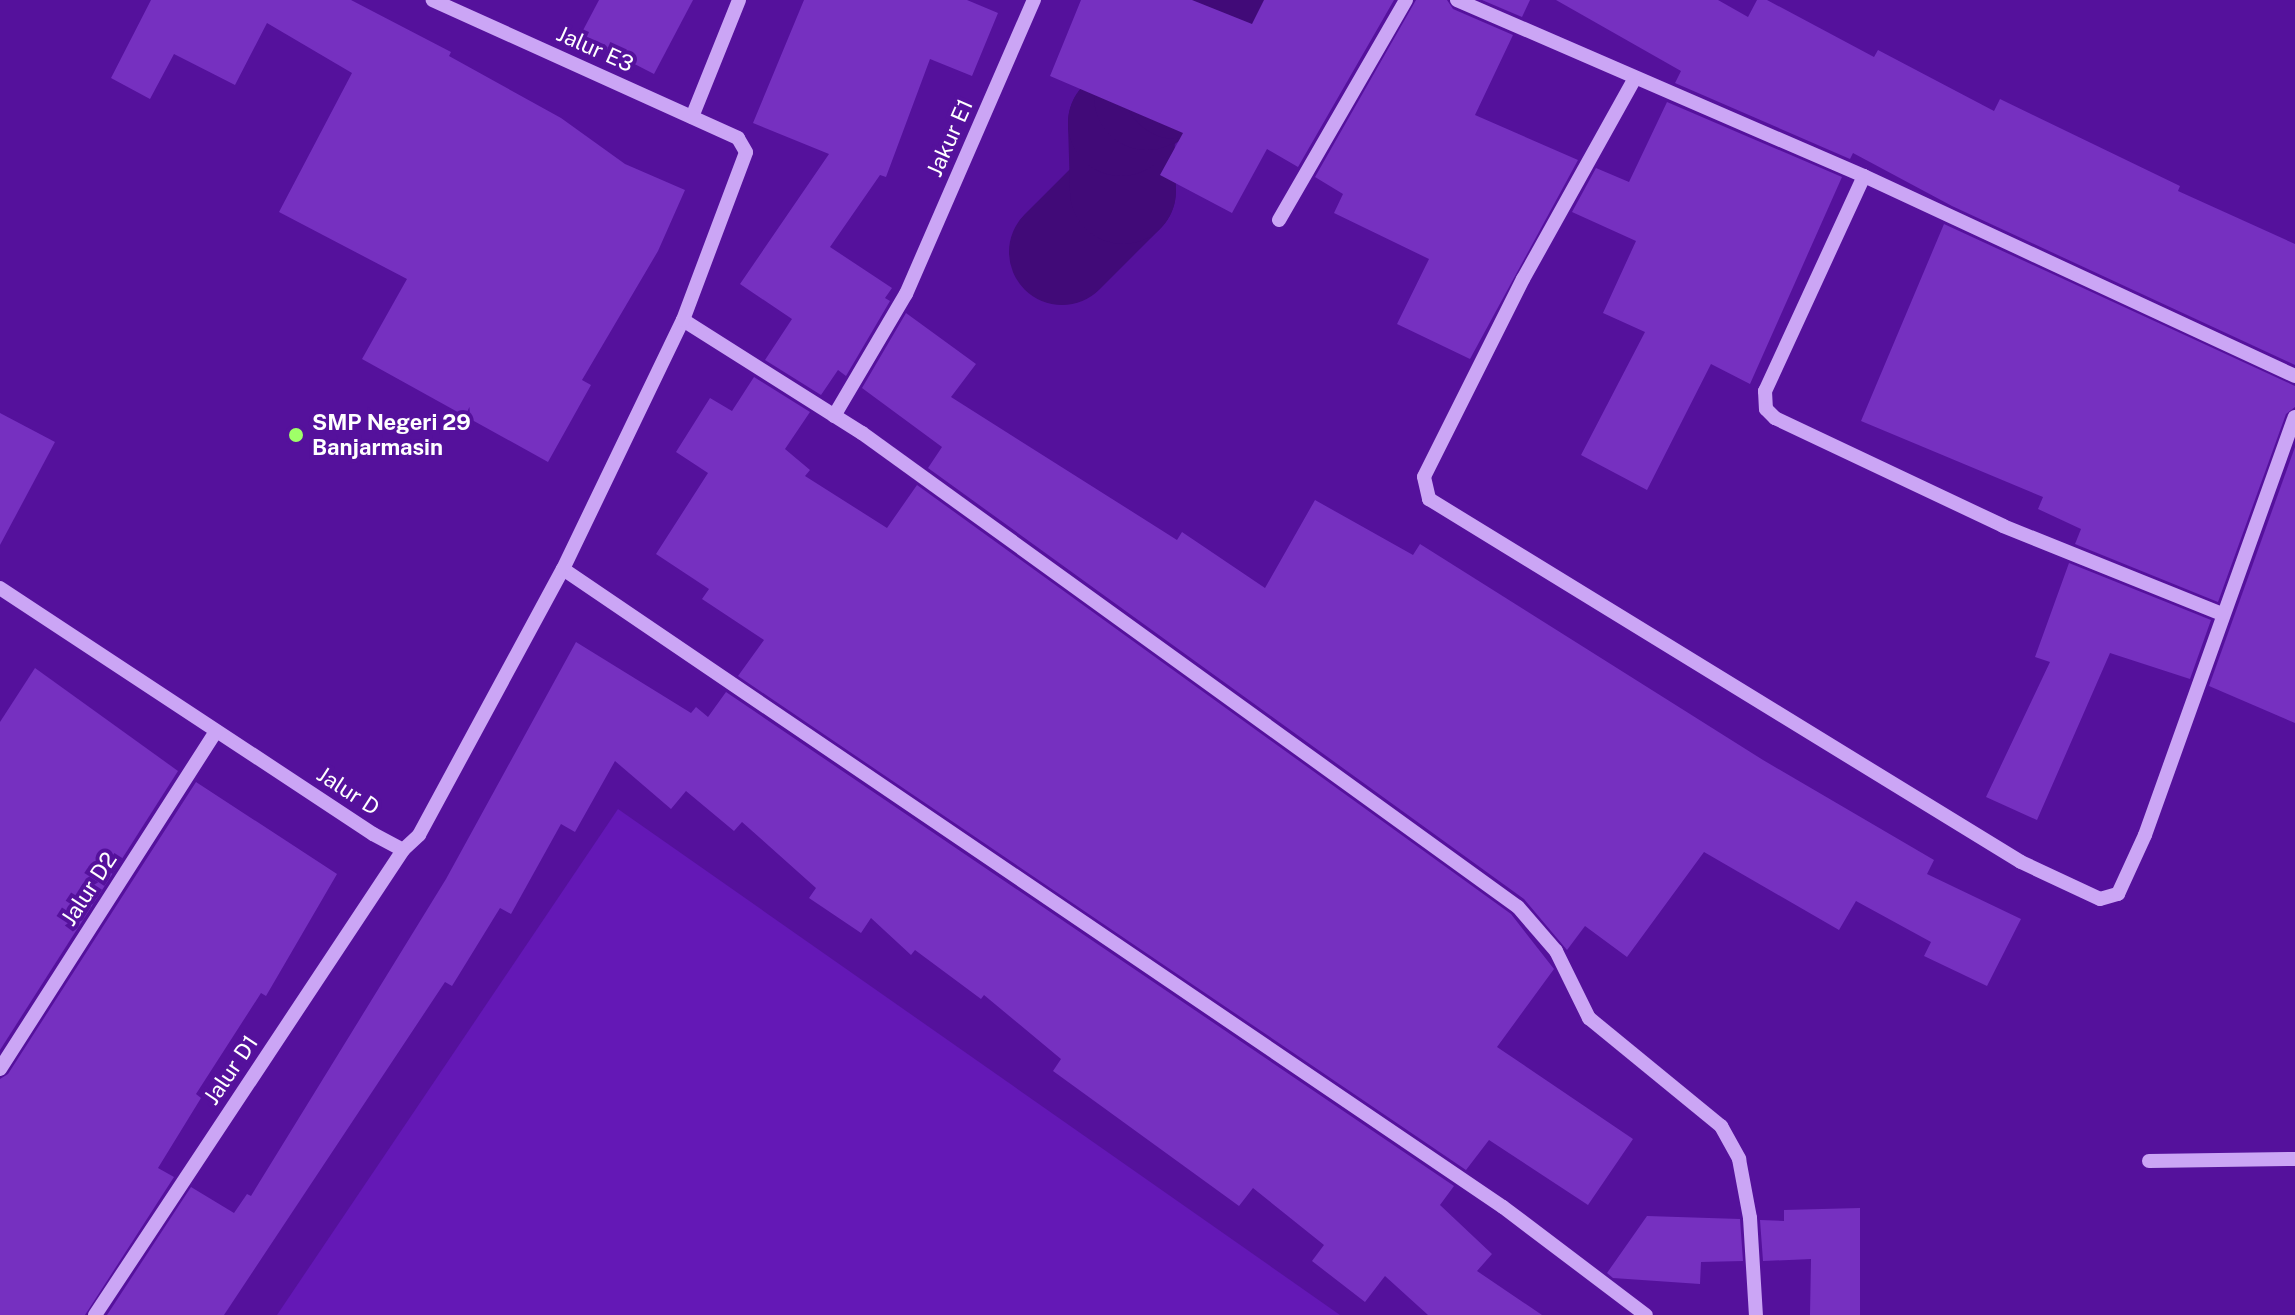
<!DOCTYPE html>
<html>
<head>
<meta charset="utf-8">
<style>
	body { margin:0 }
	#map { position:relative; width:2295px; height:1315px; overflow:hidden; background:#55119c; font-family:"Public Sans",sans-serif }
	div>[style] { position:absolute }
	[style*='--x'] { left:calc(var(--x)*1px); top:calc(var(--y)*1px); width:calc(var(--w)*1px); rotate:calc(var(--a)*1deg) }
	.green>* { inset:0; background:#6418b6 }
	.river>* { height:106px; margin:-53px; padding:0 53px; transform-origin:53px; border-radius:53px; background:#410a78 }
	.building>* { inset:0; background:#7630c0 }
	.minor>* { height:14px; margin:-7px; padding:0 7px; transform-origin:7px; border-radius:7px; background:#cba5f5 }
	.dots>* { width:22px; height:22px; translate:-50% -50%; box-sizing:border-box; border:4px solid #55119c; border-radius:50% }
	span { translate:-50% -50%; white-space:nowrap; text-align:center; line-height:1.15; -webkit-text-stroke:8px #55119c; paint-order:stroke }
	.street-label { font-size:22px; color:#fff }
	.poi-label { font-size:22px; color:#fff; font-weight:700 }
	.left { translate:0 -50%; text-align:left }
</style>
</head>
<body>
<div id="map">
	<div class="green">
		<i style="clip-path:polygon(618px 809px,1340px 1315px,277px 1315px)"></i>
	</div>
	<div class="river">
		<i style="--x:1062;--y:252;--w:86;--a:-45"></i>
		<i style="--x:1123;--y:191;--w:68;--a:-91.7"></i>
		<i style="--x:1121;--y:123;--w:37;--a:-45"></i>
		<i style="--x:1147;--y:97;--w:31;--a:-21"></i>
		<i style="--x:1176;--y:86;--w:94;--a:-66.2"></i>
	</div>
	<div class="building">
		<i style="clip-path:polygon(151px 0,351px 0,451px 52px,449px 56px,561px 118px,625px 164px,685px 190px,658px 251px,582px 380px,591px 385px,548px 462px,362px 359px,407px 279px,279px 212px,352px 73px,267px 23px,235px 85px,174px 54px,150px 99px,111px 78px)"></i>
		<i style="clip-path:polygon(599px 0,693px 0,654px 74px,580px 36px)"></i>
		<i style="clip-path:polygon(804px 0,967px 0,998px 13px,972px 76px,930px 59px,886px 177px,880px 175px,830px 247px,892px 288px,885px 298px,890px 301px,846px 376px,838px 370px,821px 395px,765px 360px,792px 319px,740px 284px,829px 154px,753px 123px)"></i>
		<i style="clip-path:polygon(1081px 0,1192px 0,1252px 24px,1264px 0,1394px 0,1298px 167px,1267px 149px,1232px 213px,1160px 175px,1183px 133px,1050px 76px)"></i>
		<i style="clip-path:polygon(1416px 0,1447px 0,1453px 9px,1513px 35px,1475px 115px,1578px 160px,1470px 359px,1397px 324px,1429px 259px,1334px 213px,1343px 194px,1315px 177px)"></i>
		<i style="clip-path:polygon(1482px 0,1530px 0,1522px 17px)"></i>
		<i style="clip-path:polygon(1556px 0,1718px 0,1748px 17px,1757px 0,1767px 0,1874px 57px,1878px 50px,1994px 111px,2000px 99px,2180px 186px,2178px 191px,2295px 244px,2295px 365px,1952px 206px,1853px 153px,1850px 159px,1675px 83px,1681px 71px)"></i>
		<i style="clip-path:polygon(1667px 102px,1842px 177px,1750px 384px,1711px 364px,1647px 490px,1581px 455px,1645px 332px,1603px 313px,1636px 241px,1572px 212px,1596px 168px,1629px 182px)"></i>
		<i style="clip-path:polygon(1944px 224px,2295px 386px,2295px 407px,2286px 414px,2218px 602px,2075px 544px,2081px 529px,2038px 509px,2043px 497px,1861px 421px)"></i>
		<i style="clip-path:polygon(906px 313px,976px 364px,951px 397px,1177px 540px,1182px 532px,1265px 588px,1315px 500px,1413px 555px,1420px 544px,1763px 760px,1934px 860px,1927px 874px,2021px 919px,1987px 986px,1924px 956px,1931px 942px,1856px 901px,1839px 930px,1704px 852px,1627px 957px,1585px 926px,1567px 950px,1524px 899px,928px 468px,942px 447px,862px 388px)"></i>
		<i style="clip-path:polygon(754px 377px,810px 412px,785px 449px,810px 470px,805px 476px,887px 528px,917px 485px,1511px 914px,1554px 969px,1497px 1047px,1633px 1139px,1588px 1205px,1489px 1140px,1466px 1170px,738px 676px,764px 640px,702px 599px,709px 589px,656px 554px,708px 473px,676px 452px,710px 398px,732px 411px)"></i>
		<i style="clip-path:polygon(0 413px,55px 442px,0 545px)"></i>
		<i style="clip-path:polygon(2295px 447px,2295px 723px,2209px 686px)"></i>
		<i style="clip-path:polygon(2069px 563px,2211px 620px,2190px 679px,2110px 653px,2037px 820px,1986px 797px,2050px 662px,2035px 657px)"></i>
		<i style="clip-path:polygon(576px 642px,691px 713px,696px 707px,708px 717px,726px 692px,1454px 1186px,1440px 1205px,1492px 1254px,1477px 1271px,1542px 1315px,1428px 1315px,1385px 1276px,1365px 1302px,1312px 1261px,1324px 1245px,1253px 1188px,1239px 1206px,1053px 1071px,1061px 1059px,984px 995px,981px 999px,915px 950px,911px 955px,871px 918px,861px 933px,809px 898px,816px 888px,742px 822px,734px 831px,686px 791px,671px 809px,615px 761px,575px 832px,561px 824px,511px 914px,500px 908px,452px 986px,445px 982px,224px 1315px,107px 1315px,191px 1187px,234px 1213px,247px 1194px,251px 1196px,446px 879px)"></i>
		<i style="clip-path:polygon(35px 668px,178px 771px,0 1050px,0 722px)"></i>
		<i style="clip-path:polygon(196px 782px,337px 874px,266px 996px,261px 993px,196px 1094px,201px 1098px,158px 1168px,174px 1177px,85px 1315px,0 1315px,0 1079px,8px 1074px)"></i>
		<i style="clip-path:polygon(1860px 1208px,1860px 1315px,1810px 1315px,1811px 1259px,1763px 1261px,1760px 1220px,1784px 1221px,1784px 1210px)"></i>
		<i style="clip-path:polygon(1647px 1216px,1740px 1219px,1743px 1261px,1701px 1262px,1700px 1284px,1613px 1278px,1607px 1273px)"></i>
	</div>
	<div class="minor">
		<i style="--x:1457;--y:0;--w:443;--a:23.4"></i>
		<i style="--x:1864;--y:176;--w:475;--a:24.9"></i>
		<i style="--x:1635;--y:78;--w:230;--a:119.1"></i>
		<i style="--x:1523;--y:279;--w:221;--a:116.6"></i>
		<i style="--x:1424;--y:477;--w:23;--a:77"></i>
		<i style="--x:1429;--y:499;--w:694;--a:31.52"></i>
		<i style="--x:2021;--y:862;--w:87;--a:25.1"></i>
		<i style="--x:2100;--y:899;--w:19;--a:-16"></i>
		<i style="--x:2118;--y:894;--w:65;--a:-65.4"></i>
		<i style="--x:2145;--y:835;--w:444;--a:-70.3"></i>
		<i style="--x:692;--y:117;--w:126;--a:-68.1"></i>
		<i style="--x:1864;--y:176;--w:237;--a:114.7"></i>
		<i style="--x:1765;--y:391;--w:18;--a:87"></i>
		<i style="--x:1766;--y:409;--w:13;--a:45"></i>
		<i style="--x:1775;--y:418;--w:252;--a:25.3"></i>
		<i style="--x:2003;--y:526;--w:236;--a:21.9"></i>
		<i style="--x:1279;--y:220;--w:254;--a:-60"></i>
		<i style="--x:683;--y:320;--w:212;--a:32.3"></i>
		<i style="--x:862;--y:433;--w:809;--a:35.85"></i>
		<i style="--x:1518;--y:907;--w:58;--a:49.2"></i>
		<i style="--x:1556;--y:951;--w:75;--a:63.8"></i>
		<i style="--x:1589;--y:1018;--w:171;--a:39.3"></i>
		<i style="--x:1721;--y:1126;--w:38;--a:61"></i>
		<i style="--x:1739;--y:1159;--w:60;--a:79.4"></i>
		<i style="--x:1750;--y:1218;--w:97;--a:86.5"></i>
		<i style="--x:834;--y:416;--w:142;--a:-59.5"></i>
		<i style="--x:906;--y:294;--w:321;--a:-66.5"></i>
		<i style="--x:563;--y:569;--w:1136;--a:34.17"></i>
		<i style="--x:1503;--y:1207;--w:179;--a:37.1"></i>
		<i style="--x:0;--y:588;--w:447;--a:33.4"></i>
		<i style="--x:373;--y:834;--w:34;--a:28"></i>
		<i style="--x:403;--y:850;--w:22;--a:-43"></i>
		<i style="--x:419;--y:835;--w:302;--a:-61.6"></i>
		<i style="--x:563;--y:569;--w:276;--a:-64.3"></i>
		<i style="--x:683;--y:320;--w:179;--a:-69.4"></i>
		<i style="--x:746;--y:152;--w:16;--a:-120"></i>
		<i style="--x:738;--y:138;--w:335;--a:-155.7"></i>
		<i style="--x:0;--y:1069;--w:401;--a:-57.4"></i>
		<i style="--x:2149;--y:1161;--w:146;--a:-0.8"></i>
		<i style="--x:95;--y:1315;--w:558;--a:-56.48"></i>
	</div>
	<div class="dots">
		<i style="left:296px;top:435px;background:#9fff68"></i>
	</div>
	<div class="street-label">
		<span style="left:595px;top:49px;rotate:24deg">Jalur E3</span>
		<span style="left:950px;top:138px;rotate:-66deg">Jakur E1</span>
		<span style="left:348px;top:791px;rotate:33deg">Jalur D</span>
		<span style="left:89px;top:889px;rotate:-57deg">Jalur D2</span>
		<span style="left:231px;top:1070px;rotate:-56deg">Jalur D1</span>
	</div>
	<div class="poi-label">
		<span class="left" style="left:312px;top:435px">SMP Negeri 29<br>Banjarmasin</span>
	</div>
</div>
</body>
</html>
